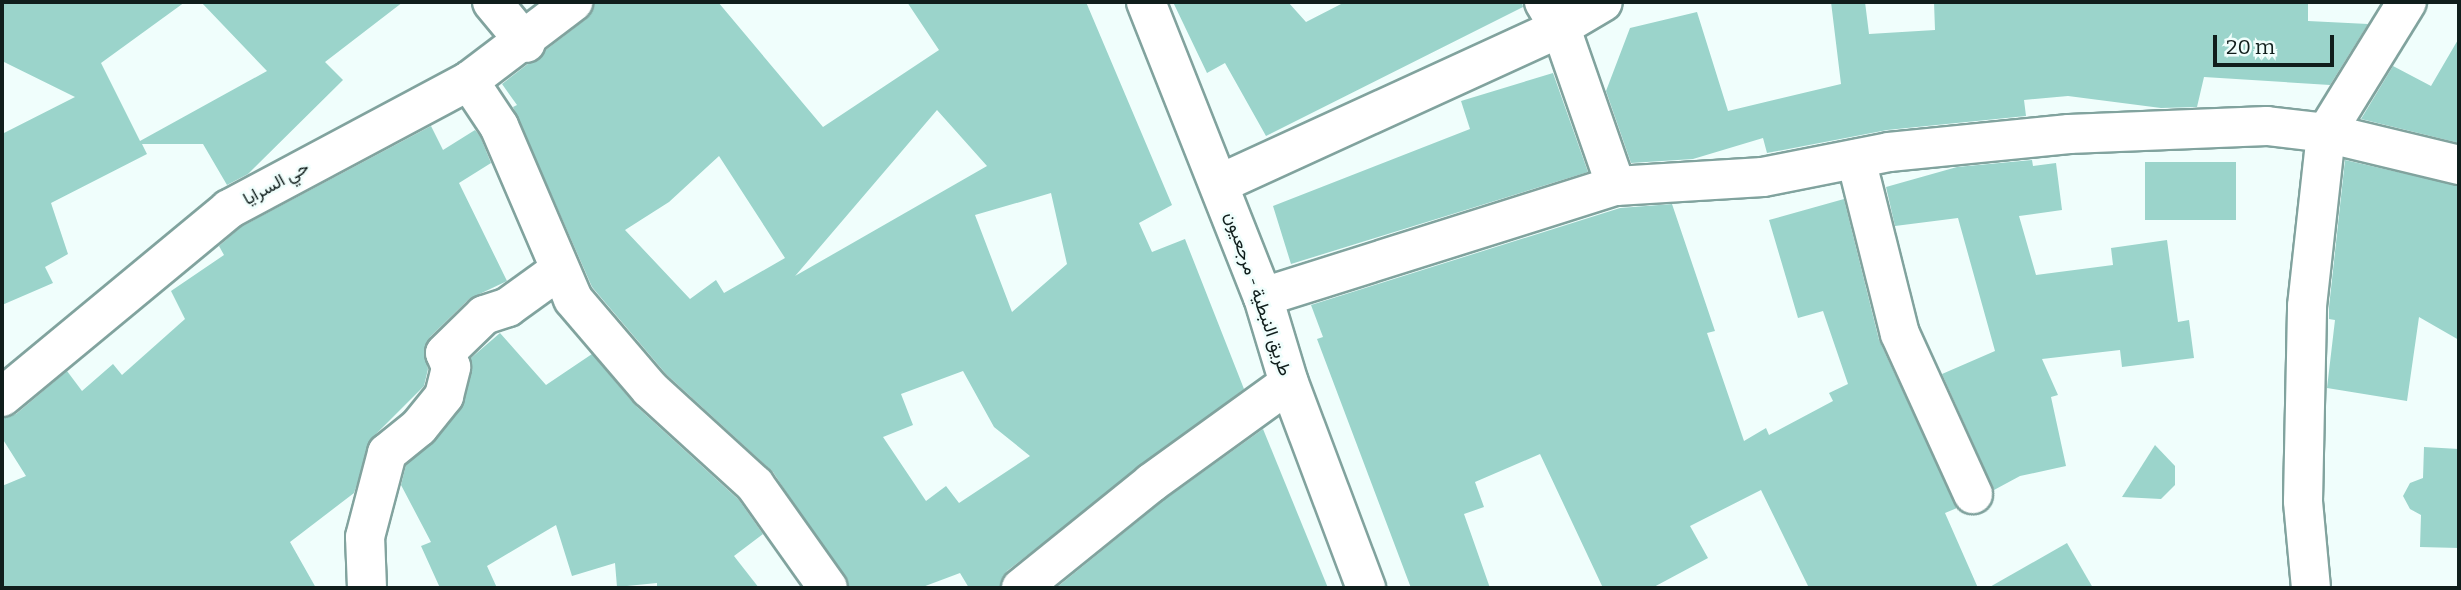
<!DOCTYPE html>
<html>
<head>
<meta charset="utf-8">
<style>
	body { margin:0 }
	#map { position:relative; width:2461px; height:590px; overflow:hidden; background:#f0fefc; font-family:Bitter,Vazirmatn,serif }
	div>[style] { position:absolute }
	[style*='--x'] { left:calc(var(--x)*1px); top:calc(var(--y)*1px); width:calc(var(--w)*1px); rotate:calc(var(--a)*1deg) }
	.building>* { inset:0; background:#9bd4cb; transform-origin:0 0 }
	.roads { filter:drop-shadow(2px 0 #81a39e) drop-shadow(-2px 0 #81a39e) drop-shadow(0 2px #81a39e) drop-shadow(0 -2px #81a39e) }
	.minor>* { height:38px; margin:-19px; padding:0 19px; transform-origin:19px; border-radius:19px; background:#fff }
	.secondary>* { height:38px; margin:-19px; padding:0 19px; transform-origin:19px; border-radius:19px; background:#fff }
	span { translate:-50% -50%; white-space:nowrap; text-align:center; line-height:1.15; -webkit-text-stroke:5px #f0fefc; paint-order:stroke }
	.street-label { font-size:18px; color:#101e1c }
	.frame { position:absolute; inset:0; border:4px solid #101e1c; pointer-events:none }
	.scale { position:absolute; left:2213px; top:35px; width:121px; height:32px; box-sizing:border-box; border:4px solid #101e1c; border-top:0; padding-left:9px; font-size:21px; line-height:24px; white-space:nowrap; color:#101e1c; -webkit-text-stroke:5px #f0fefc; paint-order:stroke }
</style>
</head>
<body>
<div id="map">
	<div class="building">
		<i style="clip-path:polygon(2px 2px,185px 2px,101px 63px,140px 141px,267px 71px,201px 2px,403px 2px,325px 62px,343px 80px,248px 174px,227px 185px,203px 144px,142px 144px,147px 154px,51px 203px,68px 254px,45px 267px,53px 283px,2px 305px,2px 134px,75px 97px,2px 61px)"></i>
		<i style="clip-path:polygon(evenodd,594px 2px,718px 2px,823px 127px,939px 50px,907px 2px,1086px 2px,1172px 205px,1139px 223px,1152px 252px,1185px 239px,1244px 389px,1007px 571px,1000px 588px,969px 588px,960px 573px,920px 588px,849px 588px,773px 472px,666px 374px,592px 287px,513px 107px,517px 105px,502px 84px,586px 19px,594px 2px,937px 110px,987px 166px,795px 276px,796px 275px,937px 110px,594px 2px,719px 156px,785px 258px,724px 293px,716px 280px,690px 299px,625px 230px,669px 202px,719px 156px,594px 2px,1051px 193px,1067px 264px,1012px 312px,975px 215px,1051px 193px,594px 2px,963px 371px,994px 427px,1030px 456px,959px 503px,946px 486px,926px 501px,883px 437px,913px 425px,901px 394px,963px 371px)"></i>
		<i style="clip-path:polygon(1173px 2px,1288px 2px,1306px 22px,1345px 2px,1522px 2px,1523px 7px,1266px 136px,1225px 63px,1207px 73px)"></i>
		<i style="clip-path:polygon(1831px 2px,1865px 2px,1869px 34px,1935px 30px,1934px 2px,2308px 2px,2308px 21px,2368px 24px,2330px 85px,2204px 77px,2197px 107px,2161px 108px,2068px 96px,2024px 100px,2026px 116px,1887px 130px,1767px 153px,1763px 138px,1693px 159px,1631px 163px,1606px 91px,1630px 28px,1697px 12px,1728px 111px,1841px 84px)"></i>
		<i style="clip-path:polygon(2459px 38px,2459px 143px,2361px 119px,2393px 66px,2431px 86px)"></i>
		<i style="clip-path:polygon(1553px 73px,1588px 172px,1291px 264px,1273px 206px,1470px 129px,1461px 101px)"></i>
		<i style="clip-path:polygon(431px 126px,443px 150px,475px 130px,480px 136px,491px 163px,459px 183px,507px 281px,469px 299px,430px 337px,424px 350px,428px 369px,424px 386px,373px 437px,354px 493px,290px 542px,316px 588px,2px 588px,2px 486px,26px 476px,2px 438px,2px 418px,16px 414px,67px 371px,82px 391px,113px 364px,122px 375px,185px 319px,171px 291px,224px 255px,219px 246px,241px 227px)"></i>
		<i style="clip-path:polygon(2032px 160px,2033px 166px,2056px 163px,2062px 210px,2019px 216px,2036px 275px,2113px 265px,2111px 248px,2167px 240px,2178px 322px,2189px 320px,2194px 358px,2122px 367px,2120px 350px,2042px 359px,2058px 395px,2051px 397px,2066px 466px,2020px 476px,1994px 490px,1942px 374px,1995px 351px,1958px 218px,1895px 226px,1886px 187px,1957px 167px)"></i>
		<i style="clip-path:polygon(2345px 160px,2459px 186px,2459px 340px,2419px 317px,2407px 401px,2327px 388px,2335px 320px,2329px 319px,2329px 307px)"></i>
		<i style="left:2236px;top:162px;width:58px;height:91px;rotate:90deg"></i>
		<i style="clip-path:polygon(1844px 199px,1879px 340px,1957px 508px,1945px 513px,1978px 588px,1809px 588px,1761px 490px,1690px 526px,1708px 558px,1652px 588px,1603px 588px,1540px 454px,1475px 482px,1484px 507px,1464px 514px,1490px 588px,1411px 588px,1317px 339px,1323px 337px,1311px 305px,1620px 208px,1672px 204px,1715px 331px,1707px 333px,1744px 441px,1766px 428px,1769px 435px,1833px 401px,1829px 393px,1848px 384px,1823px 311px,1798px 318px,1769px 220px)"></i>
		<i style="clip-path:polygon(500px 333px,546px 385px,592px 354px,635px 405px,739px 500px,763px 534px,734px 556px,759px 588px,657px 588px,657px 583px,617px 587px,615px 563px,572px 576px,556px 525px,487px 566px,497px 588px,440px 588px,421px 546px,431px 542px,401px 485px,406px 465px,461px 409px,471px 358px)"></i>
		<i style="clip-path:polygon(1263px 429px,1328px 588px,1056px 588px,1164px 500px)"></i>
		<i style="clip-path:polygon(2155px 445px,2175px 466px,2175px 485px,2161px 499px,2122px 497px)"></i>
		<i style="clip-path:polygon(2424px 447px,2459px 449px,2459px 548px,2420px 547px,2421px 515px,2410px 509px,2403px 496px,2410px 483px,2423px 478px)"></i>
		<i style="clip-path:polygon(2067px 543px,2093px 588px,1988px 588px)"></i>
	</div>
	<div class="roads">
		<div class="minor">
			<i style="--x:492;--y:2;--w:53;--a:50.3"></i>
			<i style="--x:1544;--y:2;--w:37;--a:59"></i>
			<i style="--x:1563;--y:34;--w:161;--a:70.8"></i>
			<i style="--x:469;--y:81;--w:54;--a:56.3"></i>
			<i style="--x:499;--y:126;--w:188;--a:66.8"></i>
			<i style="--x:573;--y:299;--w:118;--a:49.5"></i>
			<i style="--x:650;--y:389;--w:142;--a:42.4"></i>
			<i style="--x:755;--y:485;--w:126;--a:54.7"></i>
			<i style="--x:1856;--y:159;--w:180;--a:75.9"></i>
			<i style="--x:1900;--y:334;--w:176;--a:65.5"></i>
			<i style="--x:1219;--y:184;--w:372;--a:-24.6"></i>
			<i style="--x:1557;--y:29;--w:53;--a:-30.4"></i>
			<i style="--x:1263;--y:297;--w:370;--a:-17.5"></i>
			<i style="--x:1616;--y:186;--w:147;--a:-3.5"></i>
			<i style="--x:1763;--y:177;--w:128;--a:-11.2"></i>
			<i style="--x:1889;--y:152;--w:181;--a:-5.7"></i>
			<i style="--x:2069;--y:134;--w:198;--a:-2.3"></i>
			<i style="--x:2267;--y:126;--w:59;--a:6.8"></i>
			<i style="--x:2326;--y:133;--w:137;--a:13.5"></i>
			<i style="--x:2;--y:397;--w:295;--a:-39.6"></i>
			<i style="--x:229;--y:209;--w:272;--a:-28.1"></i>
			<i style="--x:469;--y:81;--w:131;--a:-37.2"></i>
			<i style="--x:367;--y:588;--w:51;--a:-92.2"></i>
			<i style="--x:365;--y:537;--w:87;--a:-75.3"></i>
			<i style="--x:387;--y:453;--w:41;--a:-39.1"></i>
			<i style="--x:419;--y:427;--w:40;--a:-51"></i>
			<i style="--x:444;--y:396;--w:30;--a:-76"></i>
			<i style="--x:451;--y:367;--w:15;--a:-113"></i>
			<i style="--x:445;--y:353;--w:54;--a:-44.3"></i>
			<i style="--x:484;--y:315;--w:25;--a:-18"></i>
			<i style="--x:508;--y:307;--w:62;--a:-35.8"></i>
			<i style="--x:1021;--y:588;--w:167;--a:-38.9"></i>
			<i style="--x:1151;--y:483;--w:170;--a:-35.9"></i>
			<i style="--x:2311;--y:588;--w:87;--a:-95.3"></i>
			<i style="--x:2303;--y:501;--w:195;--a:-88.8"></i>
			<i style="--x:2307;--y:306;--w:174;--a:-83.7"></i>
			<i style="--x:2326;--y:133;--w:154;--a:-58.3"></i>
		</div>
		<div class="secondary">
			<i style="--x:1146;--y:2;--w:317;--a:68.4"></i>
			<i style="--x:1263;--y:297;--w:90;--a:73.2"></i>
			<i style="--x:1289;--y:383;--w:219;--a:69.4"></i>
		</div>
	</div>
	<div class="street-label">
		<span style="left:276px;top:183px;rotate:-29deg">حي السرايا</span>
		<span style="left:1258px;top:294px;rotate:71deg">طريق النبطية - مرجعيون</span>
	</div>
	<div class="frame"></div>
	<div class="scale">20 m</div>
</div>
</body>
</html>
